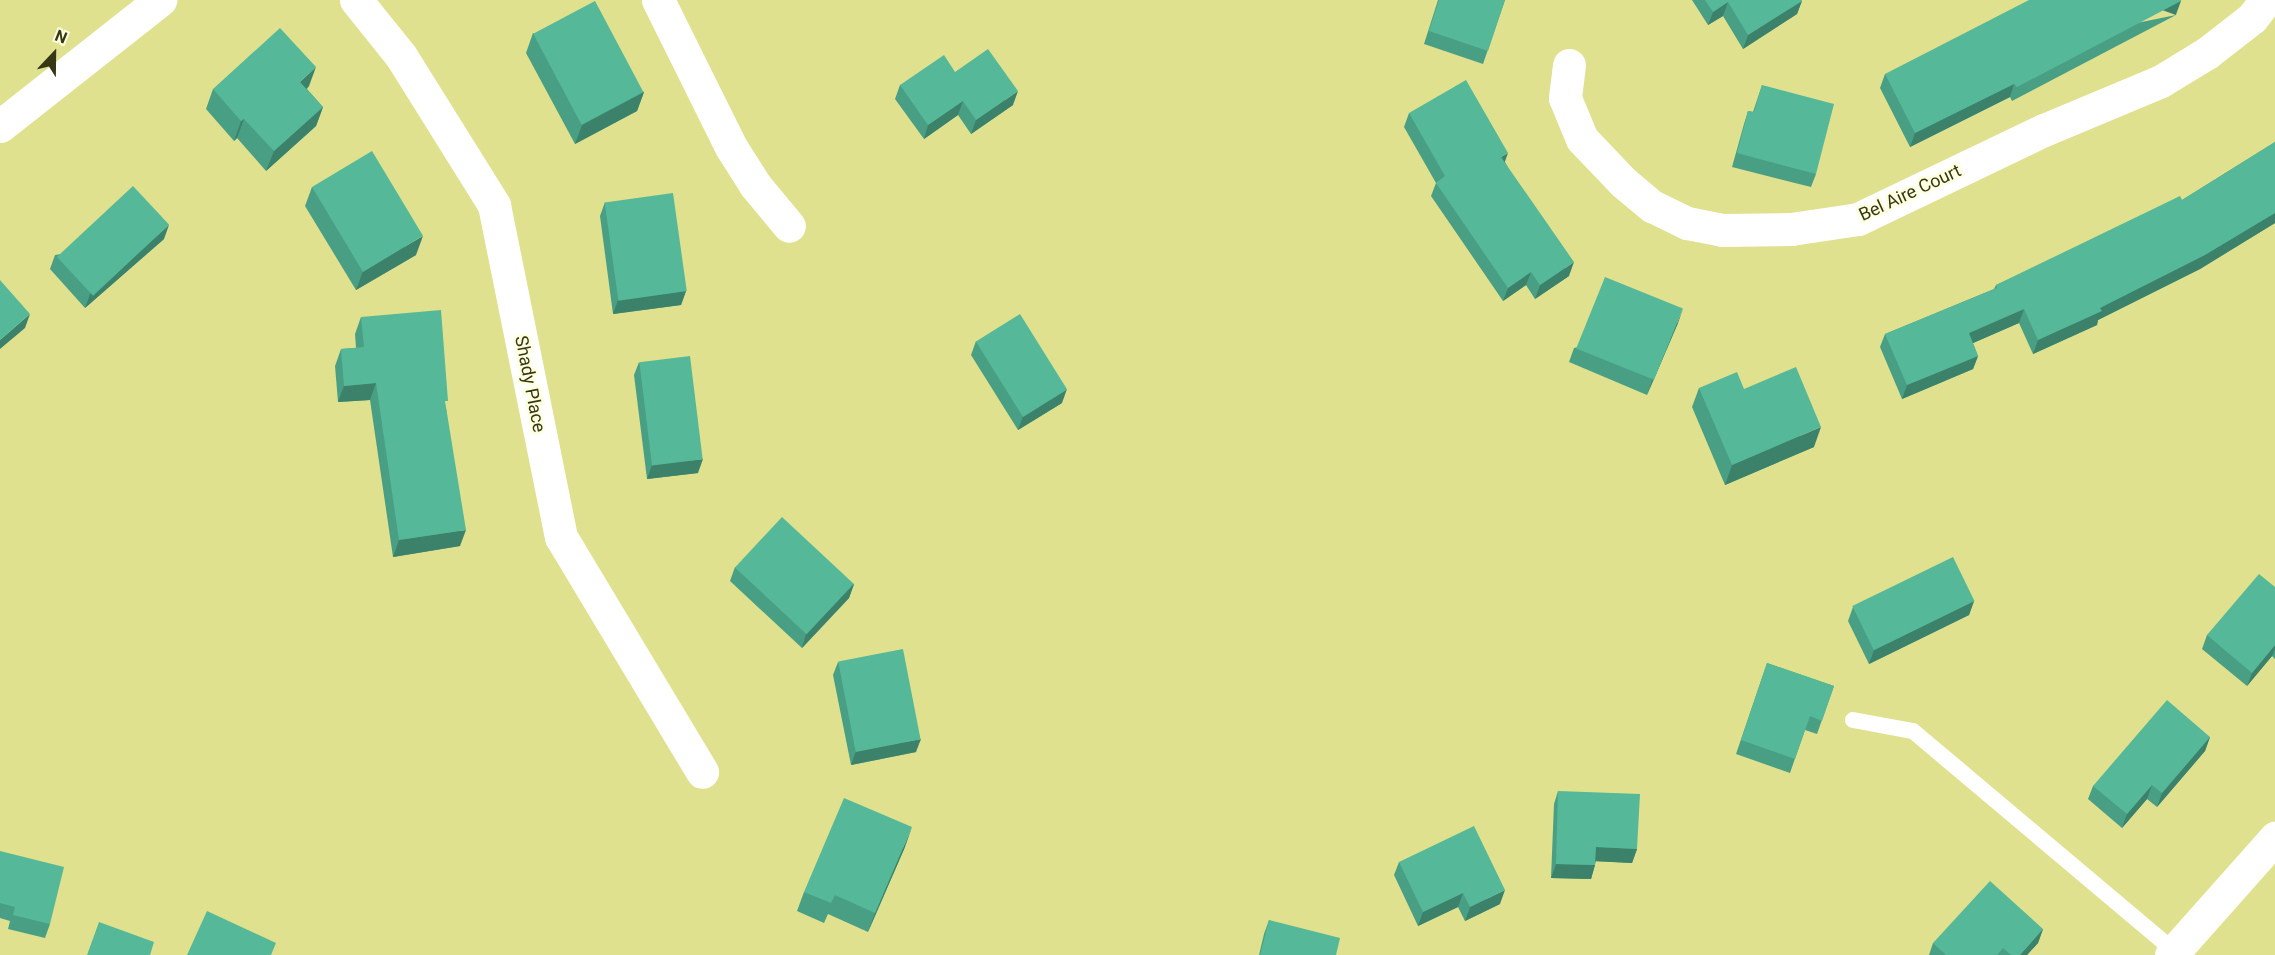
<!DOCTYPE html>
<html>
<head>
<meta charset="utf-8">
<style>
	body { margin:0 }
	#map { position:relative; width:2275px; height:955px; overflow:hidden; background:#dfe18e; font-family:Roboto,sans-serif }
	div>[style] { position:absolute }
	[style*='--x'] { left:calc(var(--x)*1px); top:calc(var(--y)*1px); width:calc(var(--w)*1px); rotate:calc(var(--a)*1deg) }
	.lane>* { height:16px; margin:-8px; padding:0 8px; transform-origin:8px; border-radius:8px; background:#fff }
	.street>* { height:33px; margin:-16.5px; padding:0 16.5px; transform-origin:16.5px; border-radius:16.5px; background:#fff }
	.wall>* { inset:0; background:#499f84 }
	.shaded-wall>* { inset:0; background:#3c826b; transform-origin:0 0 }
	.building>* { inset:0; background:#55b999; transform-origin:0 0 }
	span { translate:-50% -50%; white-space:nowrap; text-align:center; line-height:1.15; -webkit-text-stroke:5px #fdffde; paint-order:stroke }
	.street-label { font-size:18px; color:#373715 }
	.north { position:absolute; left:24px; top:24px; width:60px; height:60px; -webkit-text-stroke:4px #fdffde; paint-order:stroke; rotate:22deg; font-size:16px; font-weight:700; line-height:24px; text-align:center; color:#373715 }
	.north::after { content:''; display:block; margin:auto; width:21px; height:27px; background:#373715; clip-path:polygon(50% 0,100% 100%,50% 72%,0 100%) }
</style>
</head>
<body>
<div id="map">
	<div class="lane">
		<i style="--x:1853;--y:720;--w:61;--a:10.4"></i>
		<i style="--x:1913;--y:731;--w:343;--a:40.1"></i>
	</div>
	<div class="street">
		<i style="--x:356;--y:0;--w:72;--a:51.2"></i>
		<i style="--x:401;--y:56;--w:176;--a:58"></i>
		<i style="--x:494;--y:205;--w:339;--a:78.6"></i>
		<i style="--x:561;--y:537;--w:274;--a:59"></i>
		<i style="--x:658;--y:0;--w:164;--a:63.6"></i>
		<i style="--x:731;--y:147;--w:45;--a:57.7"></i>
		<i style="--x:755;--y:185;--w:53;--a:50.3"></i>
		<i style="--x:1569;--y:65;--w:33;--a:97"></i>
		<i style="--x:1565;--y:98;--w:44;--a:67.5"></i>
		<i style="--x:1582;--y:139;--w:59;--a:46.4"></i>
		<i style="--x:1623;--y:182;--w:38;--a:40"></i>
		<i style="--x:1652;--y:206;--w:39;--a:26"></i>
		<i style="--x:1687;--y:223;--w:36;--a:11"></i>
		<i style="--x:1722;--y:230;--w:69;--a:-0.8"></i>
		<i style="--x:1791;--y:229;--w:68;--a:-8.5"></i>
		<i style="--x:1858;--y:219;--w:206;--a:-25.6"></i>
		<i style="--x:2044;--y:130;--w:127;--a:-22.7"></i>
		<i style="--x:2161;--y:81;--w:54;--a:-31.3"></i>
		<i style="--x:2207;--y:53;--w:57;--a:-37.9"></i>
		<i style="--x:2252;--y:18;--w:23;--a:-52"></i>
		<i style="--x:0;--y:126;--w:204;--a:-38.2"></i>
		<i style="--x:2171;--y:955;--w:157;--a:-48.4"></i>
	</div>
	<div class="wall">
		<i style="clip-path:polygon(1438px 0,1505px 0,1483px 64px,1424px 44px)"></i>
		<i style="clip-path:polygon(1692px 0,1802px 0,1797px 14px,1743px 49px,1723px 16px,1708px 25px)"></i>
		<i style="clip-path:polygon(2176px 15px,2012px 101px,2010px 97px,1910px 147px,1880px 88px,1885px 74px)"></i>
		<i style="clip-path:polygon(533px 33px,644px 92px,637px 111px,575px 144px,526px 53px)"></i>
		<i style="clip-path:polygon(955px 72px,1013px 105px,971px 134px,958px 115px,924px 139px,895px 99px,900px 85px)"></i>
		<i style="clip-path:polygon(1762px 85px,1816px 174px,1811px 187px,1732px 167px,1744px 124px,1748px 111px,1753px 112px)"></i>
		<i style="clip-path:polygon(309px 86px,307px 89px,323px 107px,316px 126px,266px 171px,237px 138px,234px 141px,206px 109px,213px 89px)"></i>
		<i style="clip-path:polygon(1409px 113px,1505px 162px,1569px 276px,1535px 299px,1526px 285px,1503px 301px,1431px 196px,1436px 183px,1404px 127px)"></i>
		<i style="clip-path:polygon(2275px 142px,2275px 223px,2200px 269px,2098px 320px,2097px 325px,2033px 354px,2019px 323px,1973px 343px,1978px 356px,1973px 369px,1902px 399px,1880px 347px,1885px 334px,1994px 289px,1996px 285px,2182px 200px)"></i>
		<i style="clip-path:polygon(312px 187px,416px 255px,356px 290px,305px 206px)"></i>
		<i style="clip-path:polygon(605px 202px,686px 291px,681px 305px,613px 314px,600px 216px)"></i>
		<i style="clip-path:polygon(164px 239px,85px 308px,50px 269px,55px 255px)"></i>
		<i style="clip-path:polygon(361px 317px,446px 408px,460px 546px,393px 557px,370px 400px,338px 402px,335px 366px,341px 349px,356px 348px,355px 334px)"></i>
		<i style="clip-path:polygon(1678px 323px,1647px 395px,1569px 362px,1574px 348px)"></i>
		<i style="clip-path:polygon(976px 341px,1062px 403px,1018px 430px,971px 355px)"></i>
		<i style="clip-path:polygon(639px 362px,698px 473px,647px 479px,634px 375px)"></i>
		<i style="clip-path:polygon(1699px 388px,1744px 389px,1814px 447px,1725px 485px,1692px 407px)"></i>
		<i style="clip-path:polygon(735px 567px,854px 584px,849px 598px,802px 648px,730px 581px)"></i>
		<i style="clip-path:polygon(2275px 587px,2275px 659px,2272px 656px,2247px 686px,2202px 649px,2207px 635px)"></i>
		<i style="clip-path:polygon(1974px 601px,1969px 615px,1869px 664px,1848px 621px,1853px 607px)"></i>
		<i style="clip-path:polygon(838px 662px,916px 752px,851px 765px,833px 675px)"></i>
		<i style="clip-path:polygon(1767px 663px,1834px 686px,1817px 734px,1805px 730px,1790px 773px,1736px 754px)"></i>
		<i style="clip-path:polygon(2210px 737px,2205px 751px,2157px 807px,2147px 799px,2122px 828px,2088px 799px,2093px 786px)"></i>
		<i style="clip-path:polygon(1558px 791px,1637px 849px,1632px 863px,1596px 861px,1591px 879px,1551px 878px,1554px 804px)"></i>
		<i style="clip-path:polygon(905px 847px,868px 932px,828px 914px,824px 923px,797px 911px,804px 892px)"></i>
		<i style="clip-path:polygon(0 851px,50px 924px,45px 938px,8px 929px,10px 921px,0 918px)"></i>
		<i style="clip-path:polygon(1399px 862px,1500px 904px,1465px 921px,1458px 907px,1418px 926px,1394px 875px)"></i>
		<i style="clip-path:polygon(1269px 920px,1336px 955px,1259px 955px,1264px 934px)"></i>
		<i style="clip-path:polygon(2043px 929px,2038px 943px,2027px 955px,1929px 955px,1933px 943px)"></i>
	</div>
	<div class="shaded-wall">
		<i style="clip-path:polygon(1802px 1px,1797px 14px,1743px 49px,1748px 35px)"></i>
		<i style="left:2181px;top:1px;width:15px;height:185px;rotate:110deg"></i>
		<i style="clip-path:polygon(1728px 2px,1723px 16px,1708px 25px,1713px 12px)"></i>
		<i style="clip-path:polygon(316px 67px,309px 86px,293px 102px,300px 82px)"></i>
		<i style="clip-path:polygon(2014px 84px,2010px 97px,1910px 147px,1915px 133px)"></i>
		<i style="clip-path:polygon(1018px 91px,1013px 105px,971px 134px,976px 120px)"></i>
		<i style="clip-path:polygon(644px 92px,637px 111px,575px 144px,582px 125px)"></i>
		<i style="clip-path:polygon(963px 101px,958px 115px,924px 139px,928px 125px)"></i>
		<i style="clip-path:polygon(323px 107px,316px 126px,266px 171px,274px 151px)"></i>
		<i style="clip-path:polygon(244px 119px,237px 138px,234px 141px,241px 121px)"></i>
		<i style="clip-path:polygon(1508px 153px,1503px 167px,1501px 157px)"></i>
		<i style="clip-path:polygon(2275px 213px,2275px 223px,2200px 269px,2098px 320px,2097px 325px,2033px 354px,2038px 340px,2100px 308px)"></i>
		<i style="clip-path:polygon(169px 225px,164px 239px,85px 308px,90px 294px)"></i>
		<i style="clip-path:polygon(423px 236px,416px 255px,356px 290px,363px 271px)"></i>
		<i style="clip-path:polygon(1574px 262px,1569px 276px,1535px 299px,1540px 285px)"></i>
		<i style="clip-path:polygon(1531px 272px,1526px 285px,1503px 301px,1508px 288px)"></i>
		<i style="clip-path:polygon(686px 291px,681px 305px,613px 314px,618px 300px)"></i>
		<i style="clip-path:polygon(1683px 309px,1678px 323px,1647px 395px,1652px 381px)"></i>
		<i style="clip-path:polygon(2024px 309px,2019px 323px,1964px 347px,1969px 333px)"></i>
		<i style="clip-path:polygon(30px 314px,25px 328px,0 349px,0 340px)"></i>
		<i style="clip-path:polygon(1978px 356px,1973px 369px,1902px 399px,1907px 385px)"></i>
		<i style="clip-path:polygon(376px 383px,370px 400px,338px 402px,344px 386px)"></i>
		<i style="clip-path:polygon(1067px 389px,1062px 403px,1018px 430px,1023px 416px)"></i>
		<i style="clip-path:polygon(1821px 427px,1814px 447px,1725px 485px,1732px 465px)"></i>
		<i style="clip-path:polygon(703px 459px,698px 473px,647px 479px,652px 465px)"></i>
		<i style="clip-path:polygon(466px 530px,460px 546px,393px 557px,399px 540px)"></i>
		<i style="clip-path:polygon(854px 584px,849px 598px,802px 648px,806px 634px)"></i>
		<i style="clip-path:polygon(1974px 601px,1969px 615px,1869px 664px,1874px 650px)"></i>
		<i style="clip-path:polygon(2275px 645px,2275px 649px,2272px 656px,2247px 686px,2252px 673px)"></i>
		<i style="clip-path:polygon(2210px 737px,2205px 751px,2157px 807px,2162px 793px)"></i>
		<i style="clip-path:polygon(921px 739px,916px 752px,851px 765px,856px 751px)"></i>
		<i style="clip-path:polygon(2152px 785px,2147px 799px,2122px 828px,2127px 814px)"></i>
		<i style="clip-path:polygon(912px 827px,905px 847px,868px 932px,875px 913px)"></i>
		<i style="clip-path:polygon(1596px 847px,1637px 849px,1632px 863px,1591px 861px)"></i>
		<i style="clip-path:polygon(1556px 864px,1595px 865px,1591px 879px,1551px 878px)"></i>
		<i style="clip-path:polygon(1505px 890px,1500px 904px,1465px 921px,1470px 907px)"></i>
		<i style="clip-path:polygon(1463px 893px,1458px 907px,1418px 926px,1423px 912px)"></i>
		<i style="clip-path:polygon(2043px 929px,2038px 943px,2027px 955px,2020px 955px)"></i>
	</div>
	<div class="building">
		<i style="clip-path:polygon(1439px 0,1505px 0,1488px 51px,1429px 31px)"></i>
		<i style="clip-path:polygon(1705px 0,1802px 0,1802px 1px,1748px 35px,1728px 2px,1713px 12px)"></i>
		<i style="clip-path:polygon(2029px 0,2181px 0,2181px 1px,2017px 87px,2014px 84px,1915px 133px,1885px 74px)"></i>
		<i style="left:595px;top:1px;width:103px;height:70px;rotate:62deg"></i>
		<i style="clip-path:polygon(280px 28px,316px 67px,300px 82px,323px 107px,274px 151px,244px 119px,241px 121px,213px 89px)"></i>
		<i style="clip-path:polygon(988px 49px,1018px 91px,976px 120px,963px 101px,928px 125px,900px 85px,944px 55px,955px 72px)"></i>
		<i style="clip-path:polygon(1466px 80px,1508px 153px,1501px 157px,1574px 262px,1540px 285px,1531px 272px,1508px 288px,1436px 183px,1445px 176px,1409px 113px)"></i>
		<i style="clip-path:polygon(1762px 85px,1834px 104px,1816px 174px,1737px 153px,1748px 111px,1754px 112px)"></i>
		<i style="clip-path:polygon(2275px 142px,2275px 213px,2205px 255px,2100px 308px,2102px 311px,2038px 340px,2024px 309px,1969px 333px,1978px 356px,1907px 385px,1885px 334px,1997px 288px,1996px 285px,2180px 196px,2182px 200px)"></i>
		<i style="left:372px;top:151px;width:99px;height:70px;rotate:59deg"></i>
		<i style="left:133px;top:186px;width:53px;height:104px;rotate:47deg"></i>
		<i style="left:673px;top:193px;width:99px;height:69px;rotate:82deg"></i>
		<i style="left:1605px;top:277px;width:84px;height:77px;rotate:22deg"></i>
		<i style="clip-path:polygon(0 280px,30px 314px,0 340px)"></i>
		<i style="clip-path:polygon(441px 310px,448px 401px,445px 401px,466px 530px,399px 540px,376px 383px,344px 386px,341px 349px,364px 347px,361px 317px)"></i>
		<i style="left:1020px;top:314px;width:89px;height:52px;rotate:58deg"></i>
		<i style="left:690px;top:356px;width:104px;height:51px;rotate:83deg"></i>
		<i style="clip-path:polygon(1796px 367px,1821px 427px,1732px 465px,1699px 388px,1737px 372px,1744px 389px)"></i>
		<i style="left:782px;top:517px;width:98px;height:69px;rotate:43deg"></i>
		<i style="left:1953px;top:557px;width:49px;height:112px;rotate:64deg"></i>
		<i style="clip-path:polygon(2259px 574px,2275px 587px,2275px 645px,2252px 673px,2207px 635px)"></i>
		<i style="left:903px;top:649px;width:92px;height:66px;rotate:79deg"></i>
		<i style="clip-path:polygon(1767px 663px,1834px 686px,1822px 721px,1810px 716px,1795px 759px,1741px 740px)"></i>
		<i style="clip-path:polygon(2167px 700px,2210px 737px,2162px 793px,2152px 785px,2127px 814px,2093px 786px)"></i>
		<i style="clip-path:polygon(1558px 791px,1640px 794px,1637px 849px,1596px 847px,1595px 865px,1556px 864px)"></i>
		<i style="clip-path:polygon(844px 798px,912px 827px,875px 913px,835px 895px,831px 903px,804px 892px)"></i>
		<i style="clip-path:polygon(1474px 826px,1505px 890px,1470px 907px,1463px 893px,1423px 912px,1399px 862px)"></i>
		<i style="clip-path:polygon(0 851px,64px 867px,50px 924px,13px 915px,15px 907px,0 903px)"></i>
		<i style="clip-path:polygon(1990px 881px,2043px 929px,2020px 955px,2011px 955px,2003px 948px,1997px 955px,1946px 955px,1933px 943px)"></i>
		<i style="clip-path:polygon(207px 911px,276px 943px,271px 955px,187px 955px)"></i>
		<i style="clip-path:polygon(1269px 920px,1340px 938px,1336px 955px,1260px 955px)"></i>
		<i style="clip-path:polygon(99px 922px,154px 942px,150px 955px,87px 955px)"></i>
	</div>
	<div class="street-label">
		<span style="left:1910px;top:193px;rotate:-25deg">Bel Aire Court</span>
		<span style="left:530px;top:384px;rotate:79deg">Shady Place</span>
	</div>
	<div class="north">N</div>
</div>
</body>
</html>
